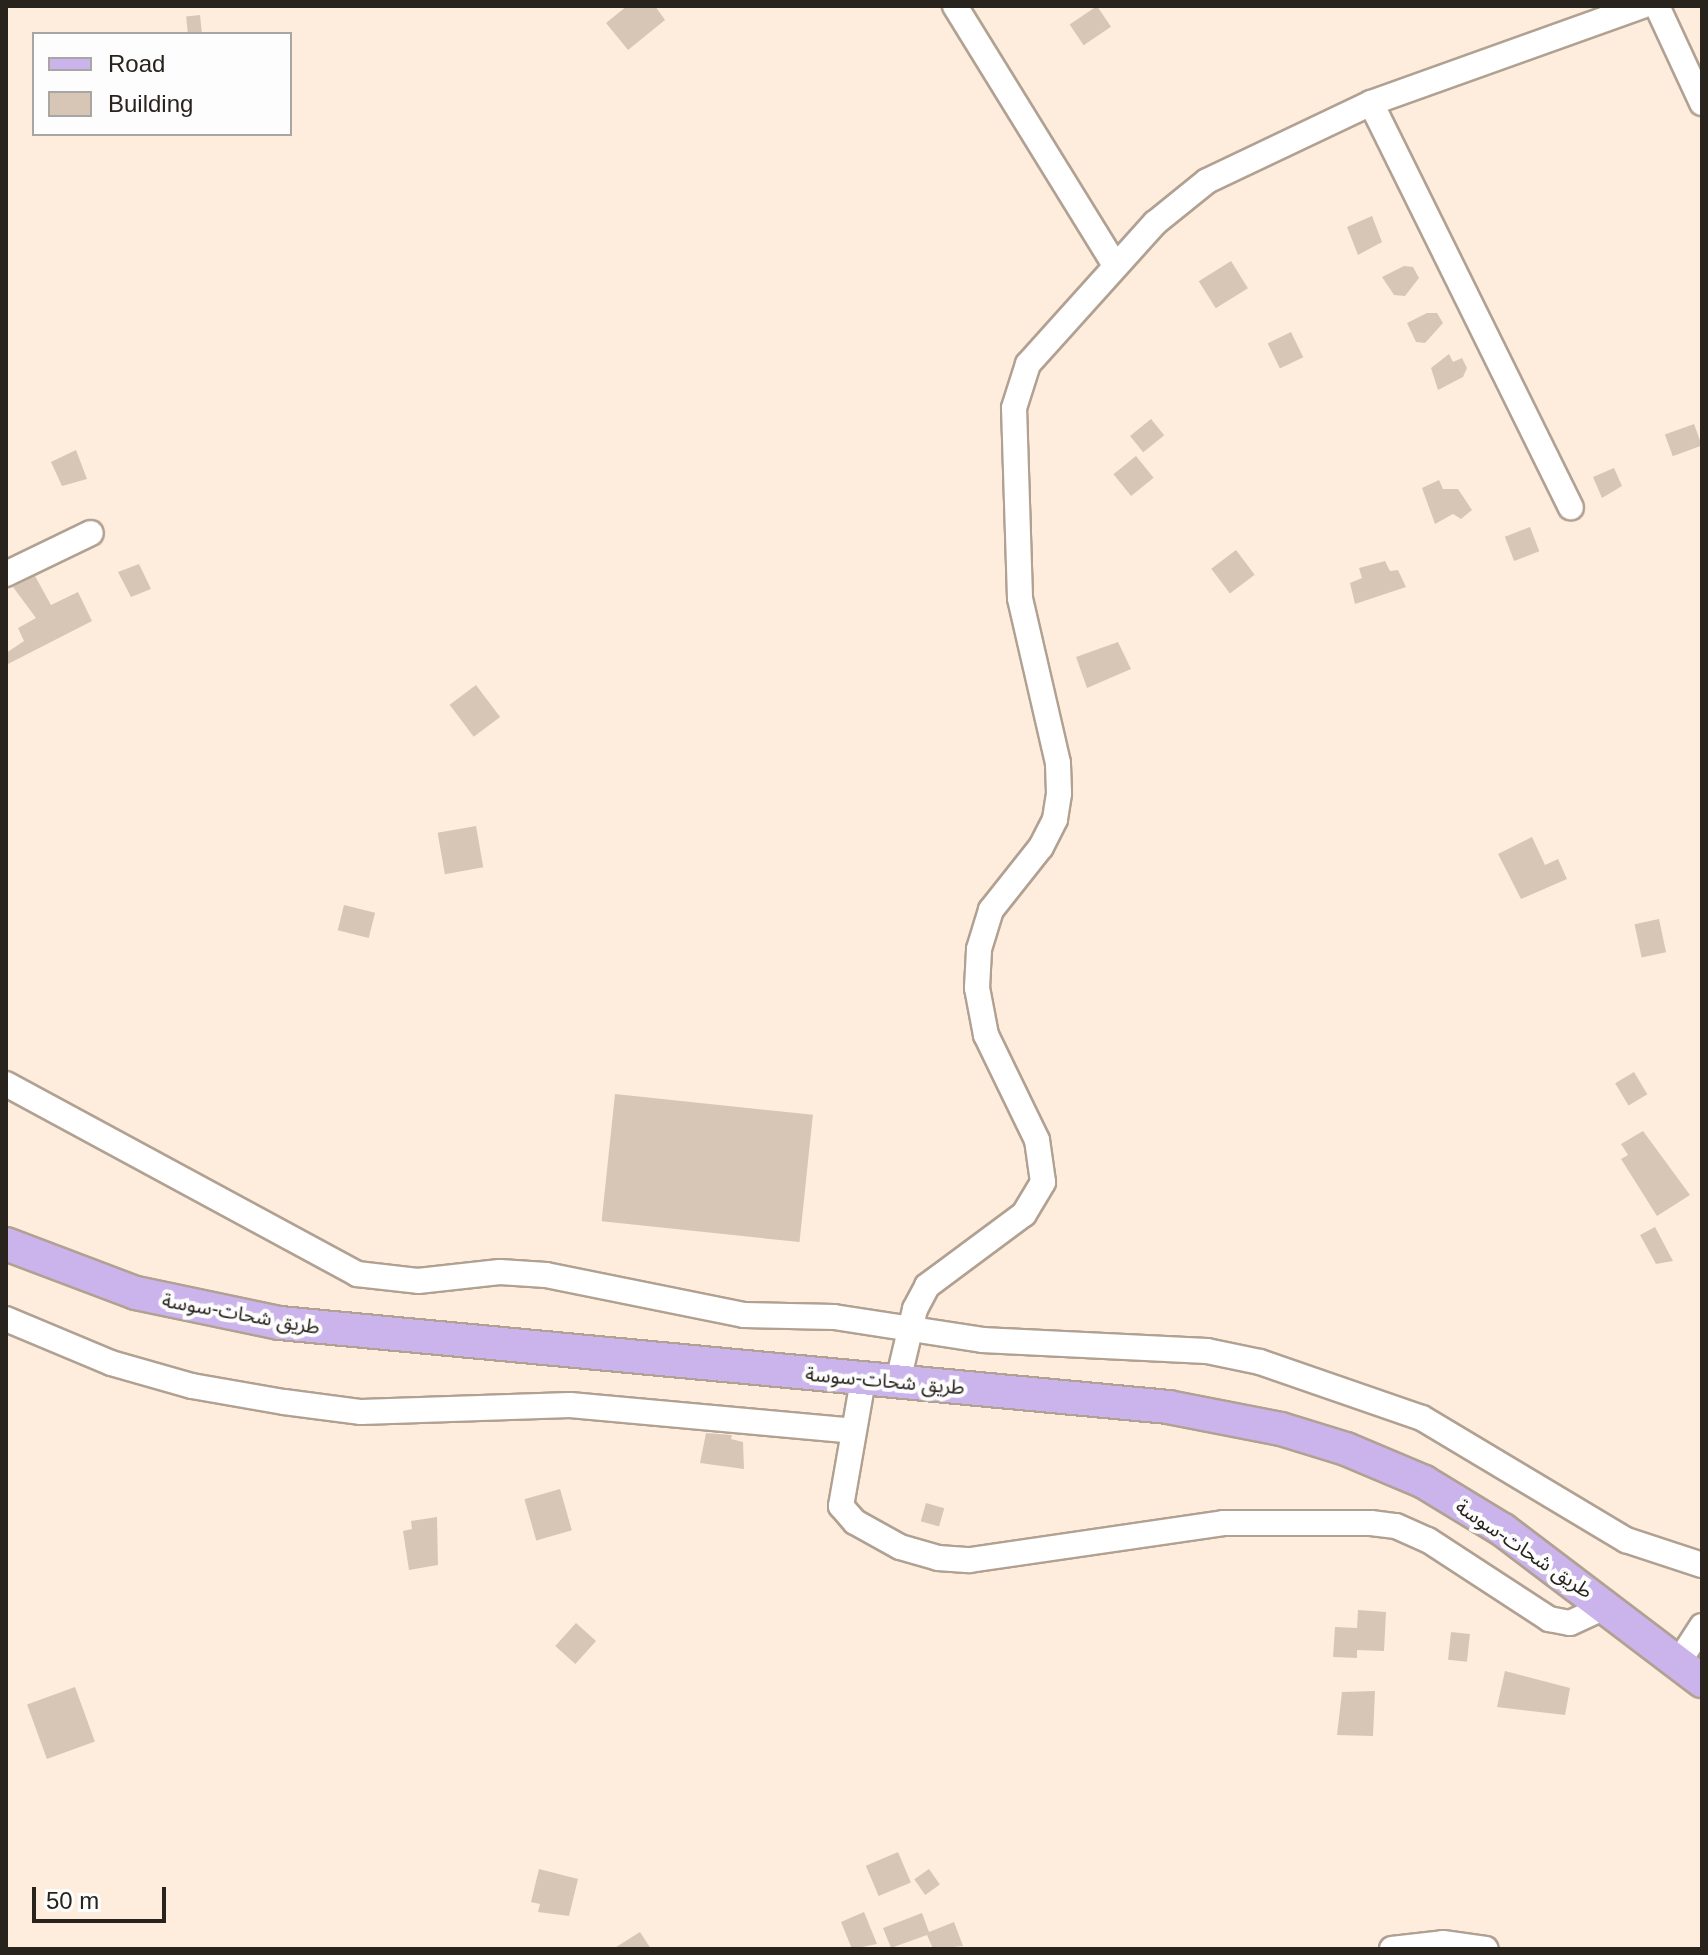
<!DOCTYPE html>
<html>
<head>
<meta charset="utf-8">
<style>
	body { margin:0 }
	#map { position:relative; width:1708px; height:1955px; overflow:hidden; background:#feeddc; font-family:Arial,"Noto Sans Arabic",sans-serif }
	div>[style] { position:absolute }
	[style*='--x'] { left:calc(var(--x)*1px); top:calc(var(--y)*1px); width:calc(var(--w)*1px); rotate:calc(var(--a)*1deg) }
	.building>* { inset:0; background:#d7c6b6; transform-origin:0 0 }
	.roads { filter:drop-shadow(2px 0 #b1a192) drop-shadow(-2px 0 #b1a192) drop-shadow(0 2px #b1a192) drop-shadow(0 -2px #b1a192) }
	.minor>* { height:24px; margin:-12px; padding:0 12px; transform-origin:12px; border-radius:12px; background:#fff }
	.major>* { height:32px; margin:-16px; padding:0 16px; transform-origin:16px; border-radius:16px; background:#cbb4ec }
	span { translate:-50% -50%; white-space:nowrap; text-align:center; line-height:1.15; -webkit-text-stroke:8px #fdfdfd; paint-order:stroke }
	.street-label { font-size:20px; color:#29231d }
	.frame { position:absolute; inset:0; border:8px solid #29231d; pointer-events:none }
	.legend { position:absolute; left:32px; top:32px; width:260px; height:104px; box-sizing:border-box; background:#fdfdfd; border:2px solid #a8a6a3; margin:0; padding:10px 14px; list-style:none; font-size:24px; color:#29231d }
	.legend li { display:flex; align-items:center; gap:16px; height:40px }
	.legend b { width:40px; border:2px solid #a8a6a3 }
	.scale { position:absolute; left:32px; top:1887px; width:134px; height:36px; box-sizing:border-box; border:4px solid #29231d; border-top:0; padding-left:10px; font-size:24px; line-height:28px; white-space:nowrap; color:#29231d; -webkit-text-stroke:6px #fdfdfd; paint-order:stroke }
</style>
</head>
<body>
<div id="map">
	<div class="building">
		<i style="clip-path:polygon(627px 6px,655px 6px,665px 20px,628px 50px,606px 23px)"></i>
		<i style="left:1097px;top:6px;width:25px;height:33px;rotate:56deg"></i>
		<i style="left:200px;top:15px;width:19px;height:14px;rotate:84deg"></i>
		<i style="clip-path:polygon(1372px 216px,1382px 242px,1358px 255px,1347px 227px)"></i>
		<i style="left:1231px;top:261px;width:32px;height:38px;rotate:58deg"></i>
		<i style="clip-path:polygon(1404px 266px,1413px 267px,1419px 278px,1405px 296px,1394px 295px,1382px 277px)"></i>
		<i style="clip-path:polygon(1427px 313px,1437px 313px,1443px 323px,1425px 343px,1416px 342px,1407px 323px)"></i>
		<i style="left:1291px;top:332px;width:28px;height:26px;rotate:64deg"></i>
		<i style="clip-path:polygon(1449px 354px,1453px 362px,1462px 358px,1467px 368px,1463px 377px,1438px 390px,1431px 368px)"></i>
		<i style="left:1151px;top:419px;width:21px;height:27px;rotate:51deg"></i>
		<i style="left:1694px;top:424px;width:23px;height:31px;rotate:70deg"></i>
		<i style="clip-path:polygon(76px 450px,87px 479px,62px 486px,51px 462px)"></i>
		<i style="left:1136px;top:456px;width:28px;height:29px;rotate:51deg"></i>
		<i style="clip-path:polygon(1614px 468px,1622px 486px,1602px 498px,1593px 477px)"></i>
		<i style="clip-path:polygon(1439px 480px,1443px 489px,1458px 489px,1472px 510px,1461px 519px,1453px 514px,1435px 524px,1422px 488px)"></i>
		<i style="left:1530px;top:527px;width:26px;height:27px;rotate:69deg"></i>
		<i style="left:1236px;top:550px;width:31px;height:31px;rotate:53deg"></i>
		<i style="clip-path:polygon(1385px 561px,1390px 571px,1398px 570px,1406px 587px,1355px 604px,1350px 583px,1362px 578px,1359px 568px)"></i>
		<i style="clip-path:polygon(139px 564px,151px 589px,131px 597px,118px 572px)"></i>
		<i style="clip-path:polygon(35px 576px,51px 605px,78px 592px,92px 621px,6px 665px,6px 653px,24px 641px,18px 628px,36px 618px,13px 587px)"></i>
		<i style="clip-path:polygon(1118px 642px,1131px 669px,1087px 688px,1076px 657px)"></i>
		<i style="left:476px;top:685px;width:40px;height:33px;rotate:53deg"></i>
		<i style="left:476px;top:826px;width:42px;height:39px;rotate:80deg"></i>
		<i style="clip-path:polygon(1532px 837px,1545px 865px,1558px 859px,1567px 879px,1521px 899px,1498px 854px)"></i>
		<i style="left:344px;top:905px;width:32px;height:26px;rotate:14deg"></i>
		<i style="left:1659px;top:919px;width:34px;height:25px;rotate:78deg"></i>
		<i style="left:1634px;top:1072px;width:26px;height:22px;rotate:59deg"></i>
		<i style="left:615px;top:1094px;width:199px;height:128px;rotate:6deg"></i>
		<i style="clip-path:polygon(1643px 1131px,1690px 1195px,1657px 1216px,1621px 1159px,1628px 1155px,1621px 1144px)"></i>
		<i style="clip-path:polygon(1655px 1227px,1673px 1261px,1656px 1264px,1640px 1235px)"></i>
		<i style="clip-path:polygon(706px 1433px,732px 1435px,731px 1439px,743px 1442px,744px 1469px,700px 1463px)"></i>
		<i style="left:560px;top:1489px;width:43px;height:37px;rotate:74deg"></i>
		<i style="left:926px;top:1503px;width:19px;height:19px;rotate:16deg"></i>
		<i style="clip-path:polygon(437px 1517px,438px 1565px,409px 1570px,403px 1531px,412px 1529px,411px 1521px)"></i>
		<i style="clip-path:polygon(1358px 1610px,1386px 1612px,1384px 1651px,1357px 1650px,1357px 1658px,1333px 1657px,1335px 1627px,1357px 1628px)"></i>
		<i style="left:576px;top:1623px;width:27px;height:31px;rotate:42deg"></i>
		<i style="left:1451px;top:1632px;width:19px;height:28px;rotate:6deg"></i>
		<i style="clip-path:polygon(1505px 1671px,1570px 1688px,1565px 1715px,1497px 1707px)"></i>
		<i style="left:75px;top:1687px;width:58px;height:51px;rotate:70deg"></i>
		<i style="clip-path:polygon(1375px 1691px,1373px 1736px,1337px 1735px,1342px 1692px)"></i>
		<i style="left:898px;top:1852px;width:33px;height:35px;rotate:67deg"></i>
		<i style="clip-path:polygon(539px 1869px,578px 1879px,569px 1916px,538px 1912px,540px 1904px,531px 1902px)"></i>
		<i style="left:929px;top:1869px;width:19px;height:18px;rotate:55deg"></i>
		<i style="clip-path:polygon(864px 1912px,877px 1944px,852px 1949px,841px 1922px)"></i>
		<i style="clip-path:polygon(922px 1913px,929px 1932px,954px 1922px,963px 1946px,933px 1949px,927px 1935px,891px 1948px,883px 1928px)"></i>
		<i style="clip-path:polygon(640px 1932px,651px 1949px,613px 1949px)"></i>
	</div>
	<div class="roads">
		<div class="minor">
			<i style="--x:955;--y:6;--w:304;--a:58.3"></i>
			<i style="--x:1657;--y:6;--w:107;--a:65.1"></i>
			<i style="--x:1371;--y:103;--w:451;--a:63.7"></i>
			<i style="--x:6;--y:574;--w:94;--a:-25.8"></i>
			<i style="--x:6;--y:1084;--w:399;--a:28.4"></i>
			<i style="--x:357;--y:1274;--w:61;--a:6.5"></i>
			<i style="--x:418;--y:1281;--w:82;--a:-6.3"></i>
			<i style="--x:500;--y:1272;--w:46;--a:3.7"></i>
			<i style="--x:546;--y:1275;--w:202;--a:11.4"></i>
			<i style="--x:744;--y:1315;--w:90;--a:1.3"></i>
			<i style="--x:834;--y:1317;--w:150;--a:8.8"></i>
			<i style="--x:982;--y:1340;--w:225;--a:2.8"></i>
			<i style="--x:1207;--y:1351;--w:54;--a:11.7"></i>
			<i style="--x:1260;--y:1362;--w:171;--a:19.1"></i>
			<i style="--x:1422;--y:1418;--w:238;--a:30.9"></i>
			<i style="--x:1626;--y:1540;--w:80;--a:18.2"></i>
			<i style="--x:6;--y:1319;--w:114;--a:22.7"></i>
			<i style="--x:111;--y:1363;--w:84;--a:15.9"></i>
			<i style="--x:192;--y:1386;--w:93;--a:9.9"></i>
			<i style="--x:284;--y:1402;--w:78;--a:7.4"></i>
			<i style="--x:361;--y:1412;--w:209;--a:-1.9"></i>
			<i style="--x:570;--y:1405;--w:284;--a:5.2"></i>
			<i style="--x:863;--y:1380;--w:128;--a:99.9"></i>
			<i style="--x:841;--y:1506;--w:21;--a:49"></i>
			<i style="--x:855;--y:1522;--w:51;--a:29.1"></i>
			<i style="--x:900;--y:1547;--w:40;--a:16"></i>
			<i style="--x:938;--y:1558;--w:32;--a:4"></i>
			<i style="--x:970;--y:1560;--w:256;--a:-8.3"></i>
			<i style="--x:1223;--y:1523;--w:148;--a:0"></i>
			<i style="--x:1371;--y:1523;--w:25;--a:7"></i>
			<i style="--x:1396;--y:1526;--w:35;--a:24"></i>
			<i style="--x:1428;--y:1540;--w:145;--a:33.1"></i>
			<i style="--x:1549;--y:1619;--w:21;--a:11"></i>
			<i style="--x:1570;--y:1623;--w:41;--a:-24.7"></i>
			<i style="--x:898;--y:1381;--w:74;--a:-76.7"></i>
			<i style="--x:915;--y:1309;--w:26;--a:-62"></i>
			<i style="--x:927;--y:1286;--w:121;--a:-36.6"></i>
			<i style="--x:1024;--y:1214;--w:37;--a:-59"></i>
			<i style="--x:1043;--y:1182;--w:42;--a:-98.1"></i>
			<i style="--x:1037;--y:1140;--w:117;--a:-115.9"></i>
			<i style="--x:986;--y:1035;--w:48;--a:-100.8"></i>
			<i style="--x:977;--y:988;--w:39;--a:-87"></i>
			<i style="--x:979;--y:949;--w:41;--a:-72.9"></i>
			<i style="--x:991;--y:910;--w:80;--a:-51.6"></i>
			<i style="--x:1041;--y:847;--w:31;--a:-63"></i>
			<i style="--x:1055;--y:819;--w:26;--a:-81"></i>
			<i style="--x:1059;--y:793;--w:30;--a:-92"></i>
			<i style="--x:1058;--y:763;--w:169;--a:-103"></i>
			<i style="--x:1020;--y:598;--w:190;--a:-91.8"></i>
			<i style="--x:1014;--y:408;--w:46;--a:-72.3"></i>
			<i style="--x:1028;--y:364;--w:190;--a:-48"></i>
			<i style="--x:1155;--y:223;--w:67;--a:-38.9"></i>
			<i style="--x:1207;--y:181;--w:182;--a:-25.4"></i>
			<i style="--x:1371;--y:103;--w:288;--a:-19.7"></i>
			<i style="--x:1678;--y:1663;--w:44;--a:-57"></i>
			<i style="--x:1392;--y:1949;--w:51;--a:-6.7"></i>
			<i style="--x:1443;--y:1943;--w:43;--a:7.9"></i>
		</div>
		<div class="major">
			<i style="--x:6;--y:1244;--w:139;--a:20.7"></i>
			<i style="--x:136;--y:1293;--w:147;--a:11.8"></i>
			<i style="--x:280;--y:1323;--w:892;--a:5.4"></i>
			<i style="--x:1168;--y:1407;--w:115;--a:11"></i>
			<i style="--x:1281;--y:1429;--w:68;--a:17.1"></i>
			<i style="--x:1346;--y:1449;--w:85;--a:22.9"></i>
			<i style="--x:1424;--y:1482;--w:92;--a:31.3"></i>
			<i style="--x:1503;--y:1530;--w:250;--a:37.2"></i>
		</div>
	</div>
	<div class="street-label">
		<span style="left:241px;top:1314px;rotate:10deg">طريق شحات-سوسة</span>
		<span style="left:885px;top:1381px;rotate:5deg">طريق شحات-سوسة</span>
		<span style="left:1524px;top:1549px;rotate:34deg">طريق شحات-سوسة</span>
	</div>
	<div class="frame"></div>
	<ul class="legend">
	<li><b style="height:10px;background:#cbb4ec"></b>Road</li>
	<li><b style="height:22px;background:#d7c6b6"></b>Building</li>
	</ul>
	<div class="scale">50 m</div>
</div>
</body>
</html>
